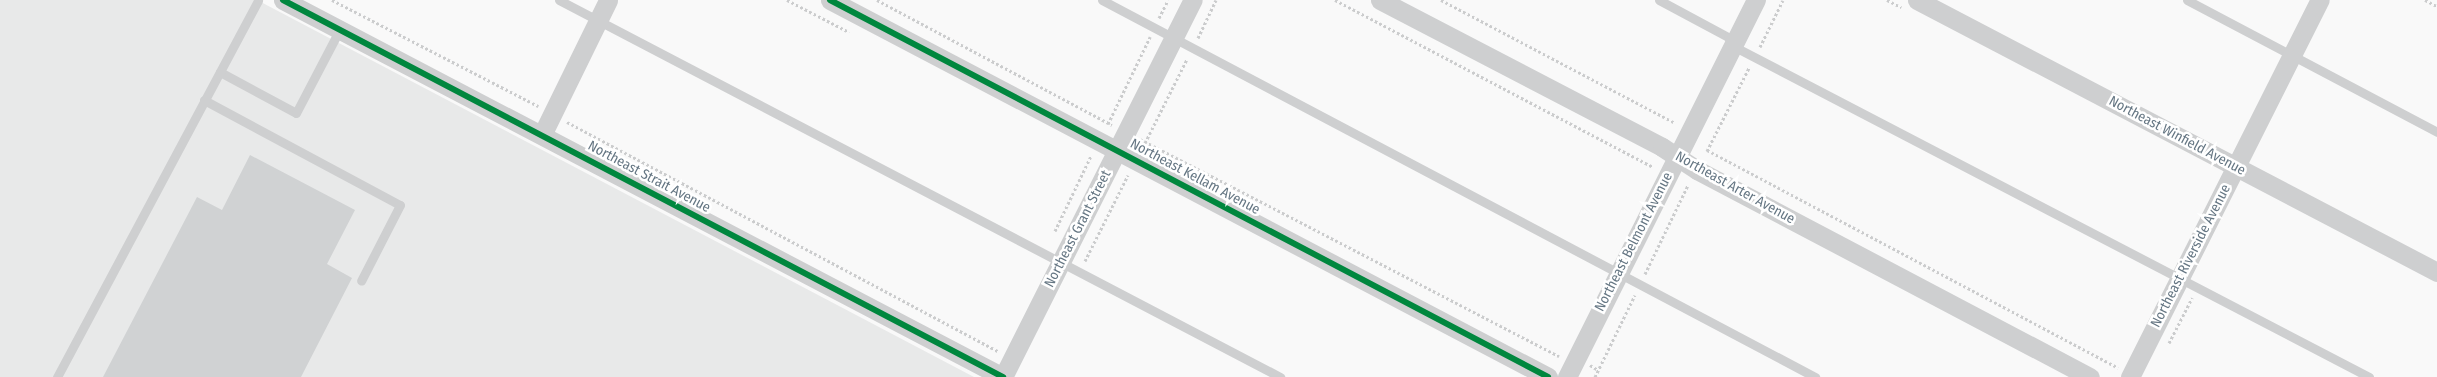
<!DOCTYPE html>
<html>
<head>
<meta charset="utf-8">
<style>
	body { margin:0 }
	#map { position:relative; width:2437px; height:377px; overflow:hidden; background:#f9f9f9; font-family:"Fira Sans Condensed",sans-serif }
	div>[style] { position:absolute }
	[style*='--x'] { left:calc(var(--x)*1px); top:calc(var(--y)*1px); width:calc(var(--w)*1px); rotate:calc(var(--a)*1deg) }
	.built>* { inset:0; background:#e8e9e9 }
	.building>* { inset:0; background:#d0d2d3 }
	.path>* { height:3px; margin-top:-1.5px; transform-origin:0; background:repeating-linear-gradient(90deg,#cbcccd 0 2.5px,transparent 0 5px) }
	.service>* { height:9px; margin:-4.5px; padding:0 4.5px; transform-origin:4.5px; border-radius:4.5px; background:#cecfd0 }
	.minor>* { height:19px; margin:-9.5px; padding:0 9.5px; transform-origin:9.5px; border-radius:9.5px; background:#cecfd0 }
	.cycleway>* { height:6px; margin:-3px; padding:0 3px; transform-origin:3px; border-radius:3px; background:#00873e }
	span { translate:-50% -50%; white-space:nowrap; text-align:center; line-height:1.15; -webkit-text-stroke:5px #fff; paint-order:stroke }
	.street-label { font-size:14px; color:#657683 }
</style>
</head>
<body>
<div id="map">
	<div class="built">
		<i style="clip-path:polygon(0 0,257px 0,974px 377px,0 377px)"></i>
	</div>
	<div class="building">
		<i style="clip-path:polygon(250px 155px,355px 210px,327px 264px,352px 278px,301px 377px,103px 377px,197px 197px,222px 210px)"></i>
	</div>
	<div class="path">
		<i style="--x:332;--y:0;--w:232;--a:27.2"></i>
		<i style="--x:787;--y:0;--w:70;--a:27.3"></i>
		<i style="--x:877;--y:0;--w:266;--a:28"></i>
		<i style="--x:1335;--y:0;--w:359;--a:27.7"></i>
		<i style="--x:1441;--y:0;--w:264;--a:27.7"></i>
		<i style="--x:1887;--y:0;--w:16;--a:27"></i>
		<i style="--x:2425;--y:0;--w:13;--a:27"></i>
		<i style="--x:1159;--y:18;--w:20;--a:-63"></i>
		<i style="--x:1198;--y:38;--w:42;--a:-64.7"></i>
		<i style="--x:1760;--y:47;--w:52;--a:-63.9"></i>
		<i style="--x:567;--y:122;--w:489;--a:28"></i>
		<i style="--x:1108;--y:124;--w:97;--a:-64.2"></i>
		<i style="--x:1140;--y:139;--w:472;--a:27.4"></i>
		<i style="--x:1145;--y:143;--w:94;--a:-63.4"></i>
		<i style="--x:1707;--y:150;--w:465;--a:27.9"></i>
		<i style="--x:1707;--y:151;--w:93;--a:-63.2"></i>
		<i style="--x:1055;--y:231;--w:83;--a:-64.4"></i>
		<i style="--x:1085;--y:261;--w:96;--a:-63.4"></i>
		<i style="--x:1645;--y:274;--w:99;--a:-64.2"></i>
		<i style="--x:2169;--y:343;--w:51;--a:-62.9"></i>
		<i style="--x:1590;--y:365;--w:9;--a:32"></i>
		<i style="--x:1595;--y:377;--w:91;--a:-64"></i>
	</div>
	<div class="service">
		<i style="--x:559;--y:0;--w:814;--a:27.6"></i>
		<i style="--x:1102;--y:0;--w:807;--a:27.87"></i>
		<i style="--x:1659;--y:0;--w:78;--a:28.2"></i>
		<i style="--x:1728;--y:37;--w:10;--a:61"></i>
		<i style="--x:1733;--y:46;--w:717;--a:27.49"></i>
		<i style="--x:2187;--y:0;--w:283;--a:27.8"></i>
		<i style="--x:220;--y:72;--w:86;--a:28.3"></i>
		<i style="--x:296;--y:113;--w:95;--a:-62.4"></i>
		<i style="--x:204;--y:100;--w:222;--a:28.2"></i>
		<i style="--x:400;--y:205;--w:85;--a:117.2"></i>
		<i style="--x:57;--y:377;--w:427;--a:-61.9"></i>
	</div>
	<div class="minor">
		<i style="--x:283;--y:0;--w:813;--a:27.64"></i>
		<i style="--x:830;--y:0;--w:811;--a:27.7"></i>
		<i style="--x:1380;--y:0;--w:318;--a:27.5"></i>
		<i style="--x:1662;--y:147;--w:42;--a:33.3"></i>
		<i style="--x:1697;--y:170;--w:444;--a:27.8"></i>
		<i style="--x:1917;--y:0;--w:587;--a:27.61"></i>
		<i style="--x:542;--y:135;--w:150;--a:-63.9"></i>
		<i style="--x:1003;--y:377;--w:422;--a:-63.3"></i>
		<i style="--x:1567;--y:377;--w:422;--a:-63.4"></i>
		<i style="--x:2130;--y:377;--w:422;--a:-63.3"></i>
	</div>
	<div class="cycleway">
		<i style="--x:283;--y:0;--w:813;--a:27.64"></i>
		<i style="--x:830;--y:0;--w:811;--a:27.7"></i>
	</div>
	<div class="street-label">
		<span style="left:2177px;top:136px;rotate:28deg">Northeast Winfield Avenue</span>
		<span style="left:649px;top:177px;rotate:28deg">Northeast Strait Avenue</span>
		<span style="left:1195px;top:177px;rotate:28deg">Northeast Kellam Avenue</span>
		<span style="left:1735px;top:188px;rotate:29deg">Northeast Arter Avenue</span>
		<span style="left:1078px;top:229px;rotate:-63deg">Northeast Grant Street</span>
		<span style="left:1634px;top:242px;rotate:-63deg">Northeast Belmont Avenue</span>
		<span style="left:2191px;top:256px;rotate:-63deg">Northeast Riverside Avenue</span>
	</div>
</div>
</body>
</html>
